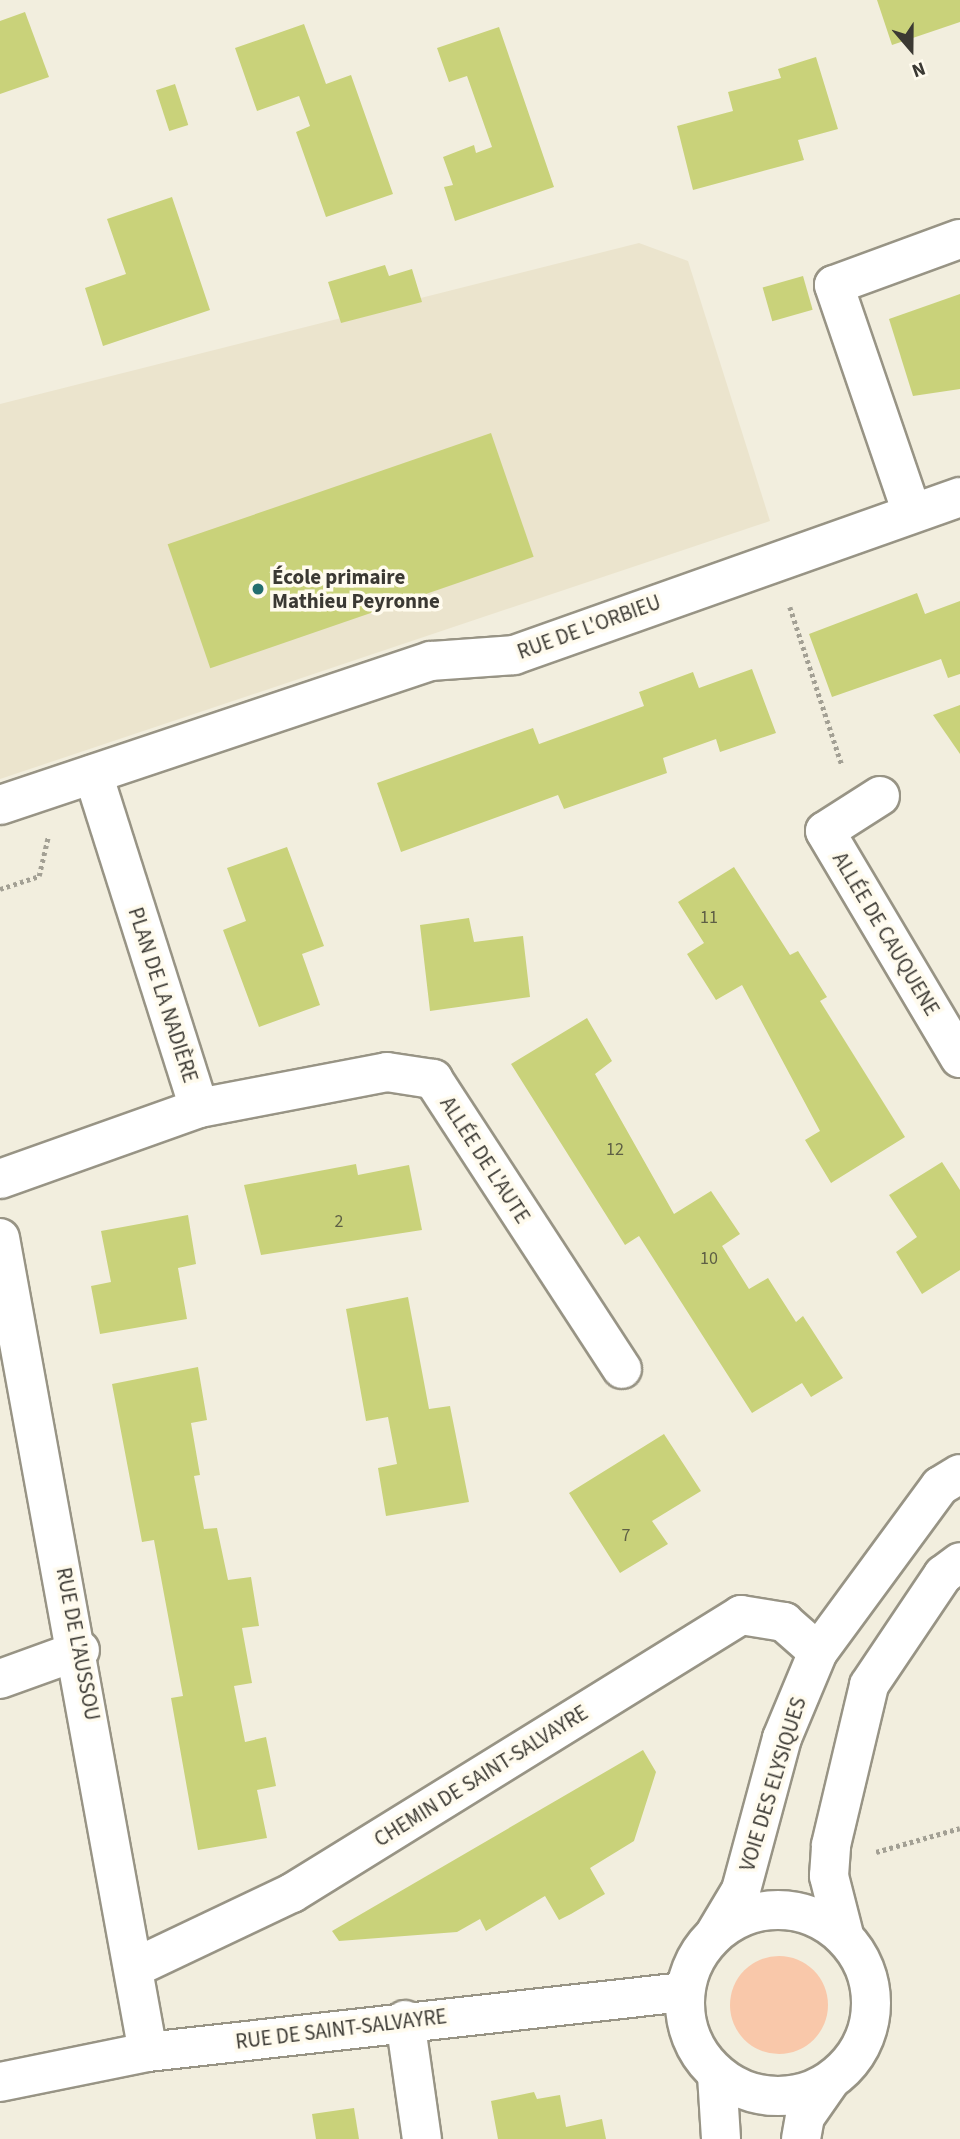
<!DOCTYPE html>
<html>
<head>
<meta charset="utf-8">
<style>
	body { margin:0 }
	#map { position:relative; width:960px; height:2139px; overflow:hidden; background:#f2eede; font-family:"Source Sans 3",sans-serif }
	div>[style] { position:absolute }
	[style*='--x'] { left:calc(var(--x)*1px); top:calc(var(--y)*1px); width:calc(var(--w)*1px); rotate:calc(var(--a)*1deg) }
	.built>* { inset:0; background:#ebe4cd }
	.green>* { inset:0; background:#f9c8aa }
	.round { border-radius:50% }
	.building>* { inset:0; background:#c9d27a; transform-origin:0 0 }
	.path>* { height:4.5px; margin-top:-2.25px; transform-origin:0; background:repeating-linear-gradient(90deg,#a3a094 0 3.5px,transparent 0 7px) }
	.roads { filter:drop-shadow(2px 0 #989485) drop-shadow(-2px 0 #989485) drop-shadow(0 2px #989485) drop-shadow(0 -2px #989485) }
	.minor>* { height:38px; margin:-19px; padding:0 19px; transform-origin:19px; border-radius:19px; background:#fff }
	.minor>.ring { margin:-19px; padding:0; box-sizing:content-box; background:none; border:38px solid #fff; border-radius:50% }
	.dots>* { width:19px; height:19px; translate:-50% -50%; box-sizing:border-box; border:4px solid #fffbee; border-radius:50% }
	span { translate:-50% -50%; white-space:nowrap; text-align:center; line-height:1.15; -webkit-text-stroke:7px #fffbee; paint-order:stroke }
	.number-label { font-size:18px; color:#5e5f45 }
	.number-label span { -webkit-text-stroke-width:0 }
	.poi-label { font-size:21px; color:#3b3933; font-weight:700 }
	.left { translate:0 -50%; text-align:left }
	.street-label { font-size:21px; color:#3b3933 }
	.north { position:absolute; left:876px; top:14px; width:70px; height:70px; -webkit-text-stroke:5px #fffbee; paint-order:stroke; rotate:160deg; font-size:19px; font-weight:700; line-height:28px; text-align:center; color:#3b3933 }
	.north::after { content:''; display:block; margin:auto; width:24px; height:32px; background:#3b3933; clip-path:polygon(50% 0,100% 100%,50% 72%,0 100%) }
</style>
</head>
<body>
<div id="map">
	<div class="built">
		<i style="clip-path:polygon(639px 243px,688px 261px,770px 521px,0 779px,0 404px)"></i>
	</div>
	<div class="green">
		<i class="round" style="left:730px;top:1956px;width:98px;height:98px"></i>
	</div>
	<div class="building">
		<i style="clip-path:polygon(877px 0,960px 0,960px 22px,892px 45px)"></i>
		<i style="clip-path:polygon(25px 12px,49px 77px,0 94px,0 21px)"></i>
		<i style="clip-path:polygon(304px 24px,326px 84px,351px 75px,393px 194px,326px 217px,296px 132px,310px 126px,299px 96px,257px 111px,235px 48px)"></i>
		<i style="clip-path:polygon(499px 27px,554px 187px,455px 221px,444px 187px,453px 185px,443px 157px,474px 145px,476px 153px,492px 147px,467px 76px,449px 82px,437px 48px)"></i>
		<i style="clip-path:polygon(816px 57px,838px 129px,798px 140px,804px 160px,693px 190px,677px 126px,733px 111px,728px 92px,781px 78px,778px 69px)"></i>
		<i style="left:175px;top:84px;width:43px;height:20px;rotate:72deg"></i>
		<i style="clip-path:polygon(172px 197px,210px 310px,103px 346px,85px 288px,126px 274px,107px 219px)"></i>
		<i style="clip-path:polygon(385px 265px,389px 276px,412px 269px,422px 302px,341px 323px,328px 282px)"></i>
		<i style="left:803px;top:276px;width:35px;height:42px;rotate:74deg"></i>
		<i style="clip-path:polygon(960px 294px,960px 389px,913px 396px,889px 319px)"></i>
		<i style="left:491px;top:433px;width:131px;height:342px;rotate:71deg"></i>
		<i style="clip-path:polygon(917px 593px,925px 614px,960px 601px,960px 674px,948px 678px,941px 659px,832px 697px,809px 634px)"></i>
		<i style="clip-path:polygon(752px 669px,776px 733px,720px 752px,716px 739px,663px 758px,667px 773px,564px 809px,558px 795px,401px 852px,377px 783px,533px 728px,539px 744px,592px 725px,644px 706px,639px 692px,693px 672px,699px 688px)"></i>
		<i style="clip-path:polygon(960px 705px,960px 754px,933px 715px)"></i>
		<i style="clip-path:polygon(287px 847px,324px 946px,302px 954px,320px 1005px,259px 1027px,223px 930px,246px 921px,227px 868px)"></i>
		<i style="clip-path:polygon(734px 867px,790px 955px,798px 951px,827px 997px,820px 1001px,905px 1137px,831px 1183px,805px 1140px,820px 1131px,742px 985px,716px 1000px,687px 954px,704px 943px,678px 902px)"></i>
		<i style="clip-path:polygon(469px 918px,474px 942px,523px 936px,530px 997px,430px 1011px,420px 925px)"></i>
		<i style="clip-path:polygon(587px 1018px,612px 1061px,595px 1074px,674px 1214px,711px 1191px,740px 1234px,722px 1246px,749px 1289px,768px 1278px,796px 1322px,803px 1316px,843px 1378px,811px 1397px,802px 1383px,752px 1413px,639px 1236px,625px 1245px,511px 1064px)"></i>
		<i style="clip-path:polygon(942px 1162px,960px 1190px,960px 1270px,922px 1294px,896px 1252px,917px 1237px,889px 1195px)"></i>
		<i style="clip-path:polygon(356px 1164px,358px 1175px,409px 1165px,422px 1230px,261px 1255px,244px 1185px)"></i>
		<i style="clip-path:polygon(188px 1215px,196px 1264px,178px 1268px,187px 1319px,100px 1334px,91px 1286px,111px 1282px,101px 1231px)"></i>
		<i style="clip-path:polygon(408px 1297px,429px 1409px,450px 1406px,469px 1502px,386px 1516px,378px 1468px,397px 1464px,388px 1417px,366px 1421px,346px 1309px)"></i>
		<i style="clip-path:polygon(198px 1367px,207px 1420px,191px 1423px,200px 1475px,194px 1476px,204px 1529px,217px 1528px,228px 1580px,251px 1577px,259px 1626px,242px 1628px,252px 1683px,234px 1686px,245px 1742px,266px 1737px,276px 1786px,257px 1790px,267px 1838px,198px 1850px,171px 1698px,183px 1696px,164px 1594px,154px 1540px,142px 1542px,112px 1384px)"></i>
		<i style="clip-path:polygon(664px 1434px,701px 1491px,652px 1521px,668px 1544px,620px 1573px,569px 1493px)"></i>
		<i style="clip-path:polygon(643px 1750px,656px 1772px,634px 1841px,590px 1868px,605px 1894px,571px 1914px,559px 1920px,545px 1896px,486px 1931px,480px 1919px,457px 1932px,339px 1941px,332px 1931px)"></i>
		<i style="clip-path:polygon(534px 2092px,537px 2099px,560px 2095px,566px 2127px,602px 2119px,606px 2139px,498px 2139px,491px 2101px)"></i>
		<i style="clip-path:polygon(354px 2108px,359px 2139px,316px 2139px,312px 2114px)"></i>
	</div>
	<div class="path">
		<i style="--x:790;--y:607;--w:166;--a:71.8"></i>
		<i style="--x:0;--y:889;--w:41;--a:-18.4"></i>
		<i style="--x:39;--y:876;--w:39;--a:-77"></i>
		<i style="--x:876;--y:1852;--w:87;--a:-15.9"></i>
	</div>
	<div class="roads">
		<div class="minor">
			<i style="--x:912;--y:513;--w:241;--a:-108.9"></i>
			<i style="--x:834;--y:285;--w:134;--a:-20.1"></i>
			<i style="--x:880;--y:796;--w:65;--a:147.5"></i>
			<i style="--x:825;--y:831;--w:264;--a:59.3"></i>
			<i style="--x:0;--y:805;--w:454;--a:-18.5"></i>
			<i style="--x:431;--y:661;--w:83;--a:-4.1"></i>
			<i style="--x:514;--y:655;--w:473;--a:-19.5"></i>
			<i style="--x:199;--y:1108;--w:191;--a:-10.8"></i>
			<i style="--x:387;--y:1072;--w:47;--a:8.7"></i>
			<i style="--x:433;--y:1079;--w:346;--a:56.9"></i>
			<i style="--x:0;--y:1179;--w:211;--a:-19.6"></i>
			<i style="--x:199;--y:1108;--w:350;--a:-107.6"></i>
			<i style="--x:0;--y:1238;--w:827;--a:79.7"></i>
			<i style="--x:0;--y:1679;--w:85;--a:-19.9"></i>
			<i class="ring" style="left:685px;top:1910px;width:148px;height:148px"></i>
			<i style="--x:716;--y:1932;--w:49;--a:-59.2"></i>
			<i style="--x:741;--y:1890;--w:157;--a:-74.9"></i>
			<i style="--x:782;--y:1738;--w:93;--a:-67.3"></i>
			<i style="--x:818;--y:1652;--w:206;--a:-53.7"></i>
			<i style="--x:940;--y:1486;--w:23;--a:-31"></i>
			<i style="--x:844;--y:1935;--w:61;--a:-104.3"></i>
			<i style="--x:829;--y:1876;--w:31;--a:-86"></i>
			<i style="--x:831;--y:1845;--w:164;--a:-76.6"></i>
			<i style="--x:869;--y:1685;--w:133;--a:-56.1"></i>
			<i style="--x:943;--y:1575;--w:21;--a:-37"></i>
			<i style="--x:136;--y:1967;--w:173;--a:-25.4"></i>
			<i style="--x:292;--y:1893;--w:528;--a:-31.76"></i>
			<i style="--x:741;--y:1615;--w:44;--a:9.2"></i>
			<i style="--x:784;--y:1622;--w:45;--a:41.4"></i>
			<i style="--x:405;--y:2020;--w:120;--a:81.9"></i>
			<i style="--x:717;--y:2075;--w:64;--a:86.4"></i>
			<i style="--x:0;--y:2082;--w:151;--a:-11.5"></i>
			<i style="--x:148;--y:2052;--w:539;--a:-6.39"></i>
			<i style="--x:801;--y:2139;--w:22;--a:-80"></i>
			<i style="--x:805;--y:2117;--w:44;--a:-55.2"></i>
		</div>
	</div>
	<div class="dots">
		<i style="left:258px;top:589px;background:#236e6e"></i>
	</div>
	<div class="number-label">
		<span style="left:709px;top:918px">11</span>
		<span style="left:615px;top:1150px">12</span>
		<span style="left:339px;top:1222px">2</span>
		<span style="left:709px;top:1259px">10</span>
		<span style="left:626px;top:1536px">7</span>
	</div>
	<div class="poi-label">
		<span class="left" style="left:272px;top:589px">École primaire<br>Mathieu Peyronne</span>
	</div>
	<div class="street-label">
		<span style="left:589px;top:627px;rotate:-20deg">RUE DE L'ORBIEU</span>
		<span style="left:886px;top:934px;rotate:59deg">ALLÉE DE CAUQUENE</span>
		<span style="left:163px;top:995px;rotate:72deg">PLAN DE LA NADIÈRE</span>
		<span style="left:485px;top:1160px;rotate:57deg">ALLÉE DE L'AUTE</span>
		<span style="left:78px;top:1644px;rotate:79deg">RUE DE L'AUSSOU</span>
		<span style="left:481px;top:1776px;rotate:-32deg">CHEMIN DE SAINT-SALVAYRE</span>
		<span style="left:773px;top:1784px;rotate:-73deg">VOIE DES ELYSIQUES</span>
		<span style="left:341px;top:2029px;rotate:-7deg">RUE DE SAINT-SALVAYRE</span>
	</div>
	<div class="north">N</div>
</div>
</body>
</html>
